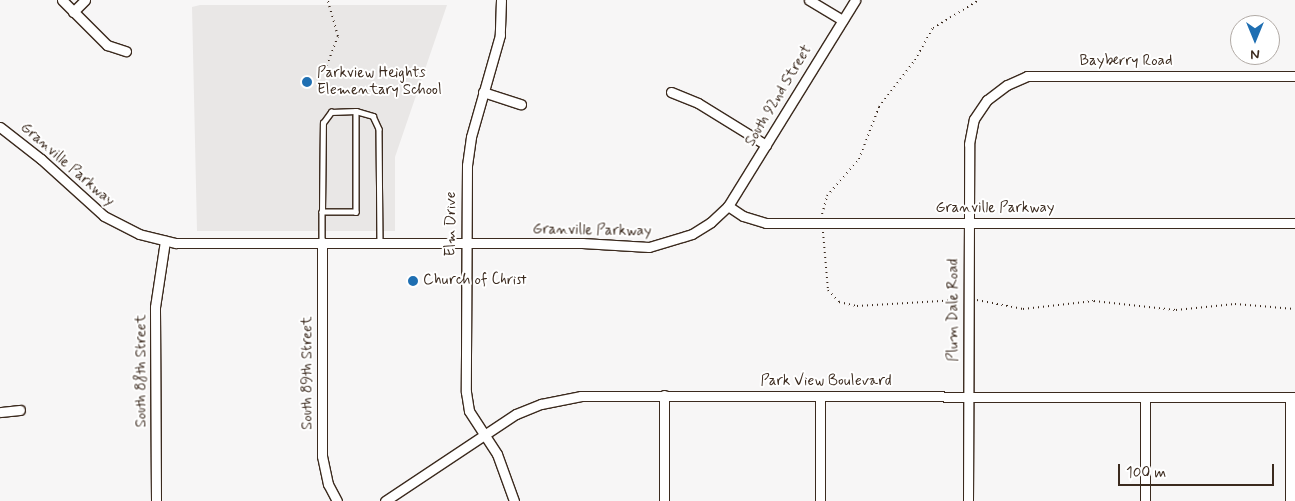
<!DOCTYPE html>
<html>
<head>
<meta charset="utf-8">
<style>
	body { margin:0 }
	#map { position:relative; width:1295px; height:501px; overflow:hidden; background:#f7f6f6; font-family:Mynerve,sans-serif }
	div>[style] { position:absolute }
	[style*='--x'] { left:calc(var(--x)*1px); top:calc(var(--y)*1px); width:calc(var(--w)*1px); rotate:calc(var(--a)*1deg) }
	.built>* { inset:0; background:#e9e7e6 }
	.path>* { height:2px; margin-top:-1px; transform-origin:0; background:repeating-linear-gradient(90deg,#3b2a1e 0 1px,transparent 0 5px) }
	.roads { filter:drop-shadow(1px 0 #3b2a1e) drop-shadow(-1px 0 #3b2a1e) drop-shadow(0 1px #3b2a1e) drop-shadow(0 -1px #3b2a1e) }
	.lane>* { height:4.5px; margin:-2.25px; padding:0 2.25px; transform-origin:2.25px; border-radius:2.25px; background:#fff }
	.street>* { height:9px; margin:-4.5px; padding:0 4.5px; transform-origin:4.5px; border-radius:4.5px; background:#fff }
	.dots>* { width:14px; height:14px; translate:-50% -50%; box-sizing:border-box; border:2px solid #fff; border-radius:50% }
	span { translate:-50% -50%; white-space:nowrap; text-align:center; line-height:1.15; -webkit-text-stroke:4px #fff; paint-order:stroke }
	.street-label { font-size:15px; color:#3b2a1e }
	.poi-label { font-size:15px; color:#3b2a1e }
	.left { translate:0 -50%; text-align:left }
	.north { position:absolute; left:1230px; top:15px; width:50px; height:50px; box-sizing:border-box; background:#fff; border:1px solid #b1aaa5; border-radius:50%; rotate:180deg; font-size:14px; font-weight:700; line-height:20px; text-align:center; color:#3b2a1e }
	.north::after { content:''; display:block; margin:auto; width:18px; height:22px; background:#1f6fb2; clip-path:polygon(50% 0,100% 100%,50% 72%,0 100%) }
	.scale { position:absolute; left:1118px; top:464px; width:156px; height:22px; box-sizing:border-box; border:2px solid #3b2a1e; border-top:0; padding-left:6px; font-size:15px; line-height:18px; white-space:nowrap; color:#3b2a1e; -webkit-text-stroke:4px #fff; paint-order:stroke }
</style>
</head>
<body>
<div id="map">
	<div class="built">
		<i style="clip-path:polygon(200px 5px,447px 5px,395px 157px,395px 231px,197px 231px,192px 7px)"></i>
	</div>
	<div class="path">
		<i style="--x:325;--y:70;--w:36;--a:-69"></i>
		<i style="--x:338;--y:36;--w:37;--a:-106"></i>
		<i style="--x:822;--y:214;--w:19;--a:-74"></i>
		<i style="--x:827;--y:196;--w:49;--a:-49.1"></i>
		<i style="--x:859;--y:159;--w:56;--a:-69"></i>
		<i style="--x:879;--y:107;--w:59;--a:-52.5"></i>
		<i style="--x:915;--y:60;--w:37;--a:-61"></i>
		<i style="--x:933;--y:28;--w:54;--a:-31.3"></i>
		<i style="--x:823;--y:232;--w:58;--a:85.1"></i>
		<i style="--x:828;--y:290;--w:16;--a:47"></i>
		<i style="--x:839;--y:302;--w:18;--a:13"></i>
		<i style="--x:857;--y:306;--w:101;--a:-3.4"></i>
		<i style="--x:977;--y:300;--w:47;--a:11.1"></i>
		<i style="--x:1023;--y:309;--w:71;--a:-6.4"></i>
		<i style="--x:1094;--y:301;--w:82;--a:6.3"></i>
		<i style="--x:1176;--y:310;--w:59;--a:-5.8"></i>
		<i style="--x:1235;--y:304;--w:60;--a:4.8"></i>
	</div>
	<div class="roads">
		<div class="lane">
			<i style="--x:356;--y:111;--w:101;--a:90"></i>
			<i style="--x:356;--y:212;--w:34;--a:180"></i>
			<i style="--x:322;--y:212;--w:89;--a:-89.4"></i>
			<i style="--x:323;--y:123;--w:14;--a:-54"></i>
			<i style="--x:331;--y:112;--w:25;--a:-2"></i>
			<i style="--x:356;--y:111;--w:18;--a:16"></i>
			<i style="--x:373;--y:116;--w:14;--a:65"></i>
			<i style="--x:379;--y:129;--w:114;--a:89.5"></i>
			<i style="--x:322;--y:212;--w:30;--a:90"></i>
		</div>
		<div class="street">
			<i style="--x:62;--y:0;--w:64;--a:45"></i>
			<i style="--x:107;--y:45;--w:20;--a:18"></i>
			<i style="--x:501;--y:0;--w:35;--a:92"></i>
			<i style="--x:500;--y:35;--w:106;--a:105.9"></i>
			<i style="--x:471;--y:137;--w:28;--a:98"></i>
			<i style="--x:467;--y:165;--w:227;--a:90.3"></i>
			<i style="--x:466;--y:392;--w:19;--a:81"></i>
			<i style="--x:469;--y:411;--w:51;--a:56.9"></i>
			<i style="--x:497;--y:454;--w:50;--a:70.1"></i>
			<i style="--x:809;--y:0;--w:39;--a:31"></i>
			<i style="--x:73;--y:12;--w:17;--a:-45"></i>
			<i style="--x:483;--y:92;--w:40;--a:18"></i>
			<i style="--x:671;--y:92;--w:29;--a:22"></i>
			<i style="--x:698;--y:103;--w:80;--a:31.7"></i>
			<i style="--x:0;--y:127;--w:52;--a:38"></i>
			<i style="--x:41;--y:159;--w:85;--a:42.1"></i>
			<i style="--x:104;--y:216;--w:39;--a:27"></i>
			<i style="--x:139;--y:234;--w:38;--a:14"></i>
			<i style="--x:176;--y:243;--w:406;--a:0"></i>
			<i style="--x:582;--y:243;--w:67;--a:3.4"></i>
			<i style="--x:649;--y:247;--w:45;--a:-16.8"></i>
			<i style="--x:692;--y:234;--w:22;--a:-32"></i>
			<i style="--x:711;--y:222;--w:23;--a:-43"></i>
			<i style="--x:728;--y:206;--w:18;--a:34"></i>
			<i style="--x:743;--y:216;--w:24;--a:17"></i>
			<i style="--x:766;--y:223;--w:529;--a:0"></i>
			<i style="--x:728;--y:206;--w:242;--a:-58.3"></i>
			<i style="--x:322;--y:242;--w:214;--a:90"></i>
			<i style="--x:322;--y:456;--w:29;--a:78"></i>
			<i style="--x:328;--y:484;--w:19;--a:62"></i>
			<i style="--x:664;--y:395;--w:106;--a:90"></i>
			<i style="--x:0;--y:412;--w:20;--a:-6"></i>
			<i style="--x:156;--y:501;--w:194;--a:-90.3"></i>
			<i style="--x:155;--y:307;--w:67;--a:-81.4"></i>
			<i style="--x:385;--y:501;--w:157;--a:-33.6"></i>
			<i style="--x:516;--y:414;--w:27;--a:-22"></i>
			<i style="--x:541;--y:404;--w:41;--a:-11.3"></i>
			<i style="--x:581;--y:396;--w:714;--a:0.08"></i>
			<i style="--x:820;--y:501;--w:105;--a:-90"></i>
			<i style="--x:968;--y:501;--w:357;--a:-89.8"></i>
			<i style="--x:969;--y:144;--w:25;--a:-79"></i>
			<i style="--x:974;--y:119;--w:23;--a:-56"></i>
			<i style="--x:987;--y:100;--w:25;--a:-37"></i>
			<i style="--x:1007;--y:85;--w:22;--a:-24"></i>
			<i style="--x:1027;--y:76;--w:268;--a:0"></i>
			<i style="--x:1145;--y:501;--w:103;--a:-90"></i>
			<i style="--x:1290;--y:501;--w:104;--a:-90"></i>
		</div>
	</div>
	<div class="dots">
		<i style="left:307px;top:82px;background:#1f6fb2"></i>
		<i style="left:413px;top:281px;background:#1f6fb2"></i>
	</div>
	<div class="street-label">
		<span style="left:1126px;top:62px">Bayberry Road</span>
		<span style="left:779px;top:96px;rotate:-59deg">South 92nd Street</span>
		<span style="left:67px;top:165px;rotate:41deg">Granville Parkway</span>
		<span style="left:995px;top:209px">Granville Parkway</span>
		<span style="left:452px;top:224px;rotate:-90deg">Elm Drive</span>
		<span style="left:592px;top:231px;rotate:1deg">Granville Parkway</span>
		<span style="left:954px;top:310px;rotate:-90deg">Plum Dale Road</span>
		<span style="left:142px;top:371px;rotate:-90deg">South 88th Street</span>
		<span style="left:308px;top:373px;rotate:-90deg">South 89th Street</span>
		<span style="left:826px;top:382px">Park View Boulevard</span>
	</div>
	<div class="poi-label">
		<span class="left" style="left:317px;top:82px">Parkview Heights<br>Elementary School</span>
		<span class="left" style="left:423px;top:281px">Church of Christ</span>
	</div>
	<div class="north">N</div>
	<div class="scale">100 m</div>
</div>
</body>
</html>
